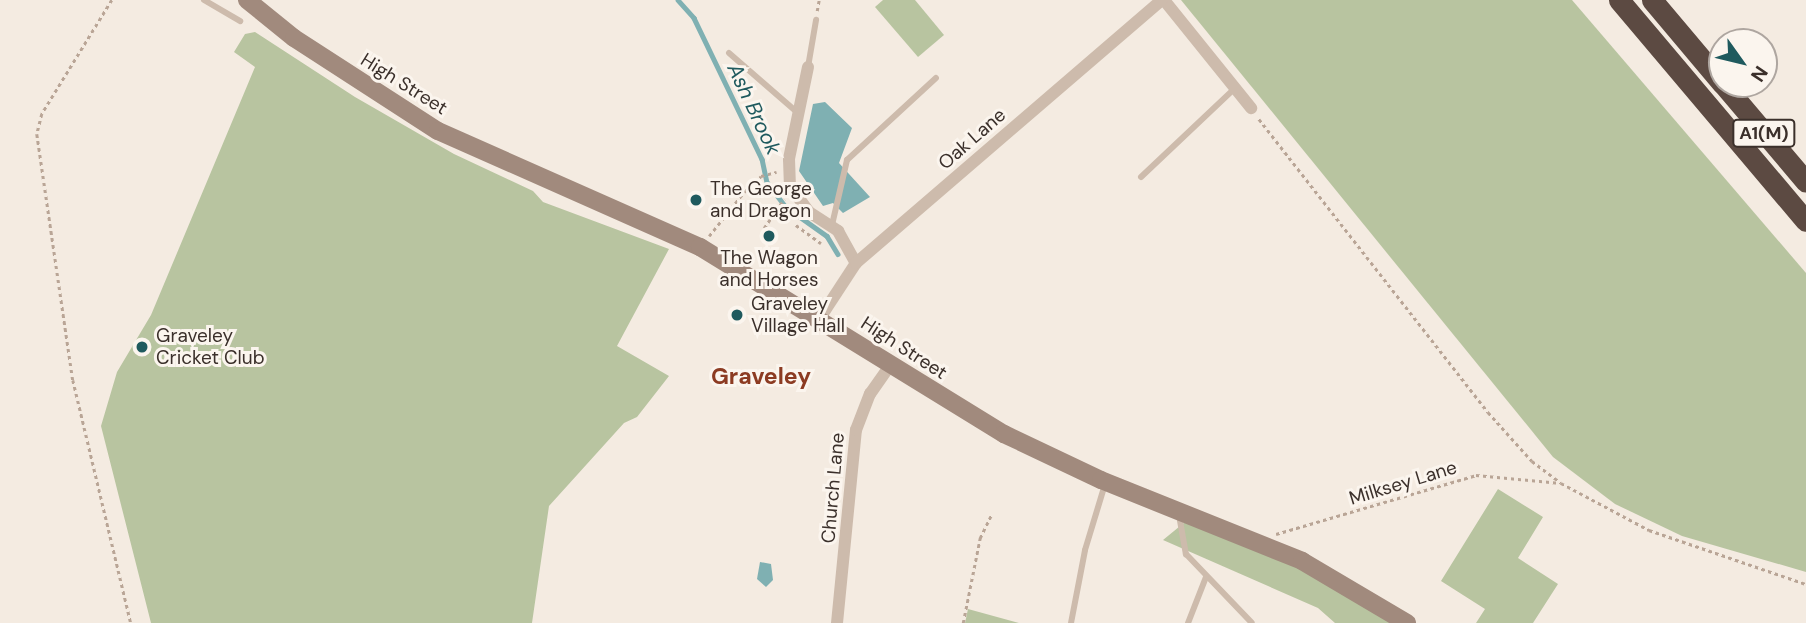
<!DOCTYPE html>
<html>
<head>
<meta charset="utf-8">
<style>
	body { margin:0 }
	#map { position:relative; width:1806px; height:623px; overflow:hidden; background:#f4ebe1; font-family:"DM Sans",sans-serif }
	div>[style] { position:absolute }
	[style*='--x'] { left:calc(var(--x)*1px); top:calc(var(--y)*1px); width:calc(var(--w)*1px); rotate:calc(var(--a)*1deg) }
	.green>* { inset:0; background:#b8c4a0 }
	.water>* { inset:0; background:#7fb0b2 }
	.stream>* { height:4.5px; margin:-2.25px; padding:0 2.25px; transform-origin:2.25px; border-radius:2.25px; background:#7fb0b2 }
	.path>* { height:2.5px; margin-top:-1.25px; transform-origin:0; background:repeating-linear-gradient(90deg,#b9a596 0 3.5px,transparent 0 7px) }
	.service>* { height:6px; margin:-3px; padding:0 3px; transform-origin:3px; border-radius:3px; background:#cdbbac }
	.minor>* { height:12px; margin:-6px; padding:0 6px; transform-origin:6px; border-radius:6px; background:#cdbbac }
	.secondary>* { height:18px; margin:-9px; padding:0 9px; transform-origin:9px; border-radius:9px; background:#a18a7d }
	.motorway>* { height:21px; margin:-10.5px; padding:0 10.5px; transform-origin:10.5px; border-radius:10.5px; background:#5c4a42 }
	.dots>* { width:19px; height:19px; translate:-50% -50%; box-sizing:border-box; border:4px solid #fbf5ee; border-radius:50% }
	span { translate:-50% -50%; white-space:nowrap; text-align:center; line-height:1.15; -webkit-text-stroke:6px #fbf5ee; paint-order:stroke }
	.shield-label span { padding:2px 5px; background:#fbf5ee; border:2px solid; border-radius:5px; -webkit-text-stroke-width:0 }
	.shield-label { font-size:18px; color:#3b302b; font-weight:700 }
	.street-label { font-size:19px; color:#3b302b }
	.poi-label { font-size:19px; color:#3b302b }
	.left { translate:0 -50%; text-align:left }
	.water-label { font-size:21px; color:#1f5a5e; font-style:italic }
	.quarter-label { font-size:23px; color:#8c3b22; font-weight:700 }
	.north { position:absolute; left:1708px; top:28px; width:70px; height:70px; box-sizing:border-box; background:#fbf5ee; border:2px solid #aea6a0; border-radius:50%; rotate:124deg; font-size:19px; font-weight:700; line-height:28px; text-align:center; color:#3b302b }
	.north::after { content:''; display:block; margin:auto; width:24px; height:32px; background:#1f5a5e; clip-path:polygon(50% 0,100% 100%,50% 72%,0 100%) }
</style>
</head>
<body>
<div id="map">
	<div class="green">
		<i style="clip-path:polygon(883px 0,915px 0,944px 35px,918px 57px,875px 7px)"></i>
		<i style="clip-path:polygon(1181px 0,1572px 0,1806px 273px,1806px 572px,1682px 536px,1615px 504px,1553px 457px)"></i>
		<i style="clip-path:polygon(255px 32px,355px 97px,454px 154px,533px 191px,543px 202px,669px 249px,617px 346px,669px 376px,637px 417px,624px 423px,549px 506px,532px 623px,151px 623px,101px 426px,117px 372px,151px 315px,255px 67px,234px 52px,245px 34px)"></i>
		<i style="clip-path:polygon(1498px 489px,1543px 517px,1518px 558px,1558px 584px,1533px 623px,1476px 623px,1485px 609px,1441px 581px)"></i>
		<i style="clip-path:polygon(1185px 522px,1276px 552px,1397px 623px,1335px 623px,1318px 608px,1163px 540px)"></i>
		<i style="clip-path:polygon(968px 609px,1019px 623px,965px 623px)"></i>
	</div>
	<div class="water">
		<i style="clip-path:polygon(825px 102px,852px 128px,839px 163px,870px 197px,843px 213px,833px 203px,823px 206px,799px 171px,813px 104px)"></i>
		<i style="clip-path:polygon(760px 562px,771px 564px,773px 580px,766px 587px,757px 579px)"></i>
	</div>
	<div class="stream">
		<i style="--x:678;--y:0;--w:24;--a:48"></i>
		<i style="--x:694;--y:18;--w:157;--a:64.3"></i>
		<i style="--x:762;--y:159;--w:24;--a:78"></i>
		<i style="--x:767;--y:182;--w:31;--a:53"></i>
		<i style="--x:786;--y:207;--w:50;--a:35.3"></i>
		<i style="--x:827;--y:236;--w:21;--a:59"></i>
	</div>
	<div class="path">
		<i style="--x:112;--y:0;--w:134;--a:121.6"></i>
		<i style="--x:42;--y:114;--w:21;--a:104"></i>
		<i style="--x:37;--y:134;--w:249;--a:81.7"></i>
		<i style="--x:73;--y:380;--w:250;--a:76.6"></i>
		<i style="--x:817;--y:11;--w:11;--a:-80"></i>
		<i style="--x:1259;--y:119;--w:372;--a:52"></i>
		<i style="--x:1488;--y:412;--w:66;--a:48.1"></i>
		<i style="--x:1532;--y:461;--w:36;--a:37"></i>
		<i style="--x:1561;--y:483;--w:100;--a:28.1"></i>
		<i style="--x:1649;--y:530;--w:166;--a:19"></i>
		<i style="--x:774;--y:213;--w:13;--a:27"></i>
		<i style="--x:796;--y:225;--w:31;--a:36"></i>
		<i style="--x:764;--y:228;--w:35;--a:-55"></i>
		<i style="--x:709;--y:236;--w:56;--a:-51.5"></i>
		<i style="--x:744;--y:192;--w:23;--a:-43"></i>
		<i style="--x:761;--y:176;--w:16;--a:-15"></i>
		<i style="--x:1276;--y:534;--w:209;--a:-16.4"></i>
		<i style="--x:1476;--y:475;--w:85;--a:5.4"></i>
		<i style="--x:963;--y:623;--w:87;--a:-78.7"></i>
		<i style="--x:980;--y:538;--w:25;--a:-64"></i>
	</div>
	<div class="service">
		<i style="--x:204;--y:0;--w:42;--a:30.3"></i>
		<i style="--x:729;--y:53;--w:91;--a:41"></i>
		<i style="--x:808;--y:67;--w:48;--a:-80.3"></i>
		<i style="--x:1141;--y:177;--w:129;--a:-43.4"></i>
		<i style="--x:832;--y:225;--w:67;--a:-77"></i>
		<i style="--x:847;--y:160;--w:121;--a:-42.7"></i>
		<i style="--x:1179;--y:515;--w:40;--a:80"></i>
		<i style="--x:1186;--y:554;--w:95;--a:46.3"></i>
		<i style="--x:1071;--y:623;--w:74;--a:-79.1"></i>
		<i style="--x:1085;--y:550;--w:69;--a:-73.1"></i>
		<i style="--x:1188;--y:623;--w:49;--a:-68.6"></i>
	</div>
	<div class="minor">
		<i style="--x:1164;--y:0;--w:139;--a:51.1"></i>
		<i style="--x:808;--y:67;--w:94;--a:101.7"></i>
		<i style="--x:789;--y:159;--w:27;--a:88"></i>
		<i style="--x:790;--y:186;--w:32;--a:54"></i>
		<i style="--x:809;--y:212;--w:35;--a:33"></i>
		<i style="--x:838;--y:231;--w:37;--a:61"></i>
		<i style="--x:820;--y:318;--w:66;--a:-56.8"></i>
		<i style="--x:856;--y:263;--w:403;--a:-40.7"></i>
		<i style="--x:837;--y:623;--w:194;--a:-84.4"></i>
		<i style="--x:856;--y:430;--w:39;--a:-69"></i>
		<i style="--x:870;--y:394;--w:35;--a:-55"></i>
	</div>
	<div class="secondary">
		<i style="--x:247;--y:0;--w:60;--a:39"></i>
		<i style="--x:294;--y:38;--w:171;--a:32.9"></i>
		<i style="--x:438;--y:131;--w:287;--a:23.9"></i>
		<i style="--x:700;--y:247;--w:357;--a:31.6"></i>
		<i style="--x:1004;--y:434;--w:107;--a:25.4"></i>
		<i style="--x:1101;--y:480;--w:217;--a:21.9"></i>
		<i style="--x:1302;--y:561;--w:122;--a:30.6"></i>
	</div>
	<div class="motorway">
		<i style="--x:1619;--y:0;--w:289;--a:49.8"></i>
		<i style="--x:1652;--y:0;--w:109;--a:49.9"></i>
		<i style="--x:1723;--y:84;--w:128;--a:49.7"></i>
	</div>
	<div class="dots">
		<i style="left:696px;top:200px;background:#1f5a5e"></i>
		<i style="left:769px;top:236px;background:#1f5a5e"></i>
		<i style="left:737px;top:315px;background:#1f5a5e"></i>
		<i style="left:142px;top:347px;background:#1f5a5e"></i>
	</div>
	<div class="shield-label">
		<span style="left:1764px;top:133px">A1(M)</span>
	</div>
	<div class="street-label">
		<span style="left:404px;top:84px;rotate:32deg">High Street</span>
		<span style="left:972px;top:139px;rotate:-41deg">Oak Lane</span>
		<span style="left:904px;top:348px;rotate:33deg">High Street</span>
		<span style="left:1403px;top:483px;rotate:-17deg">Milksey Lane</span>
		<span style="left:833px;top:488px;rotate:-85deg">Church Lane</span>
	</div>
	<div class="poi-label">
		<span class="left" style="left:710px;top:200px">The George<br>and Dragon</span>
		<span style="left:769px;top:269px">The Wagon<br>and Horses</span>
		<span class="left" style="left:751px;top:315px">Graveley<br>Village Hall</span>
		<span class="left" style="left:156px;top:347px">Graveley<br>Cricket Club</span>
	</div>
	<div class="water-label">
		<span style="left:754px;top:109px;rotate:65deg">Ash Brook</span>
	</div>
	<div class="quarter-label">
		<span style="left:761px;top:376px">Graveley</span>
	</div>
	<div class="north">N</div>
</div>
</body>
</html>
